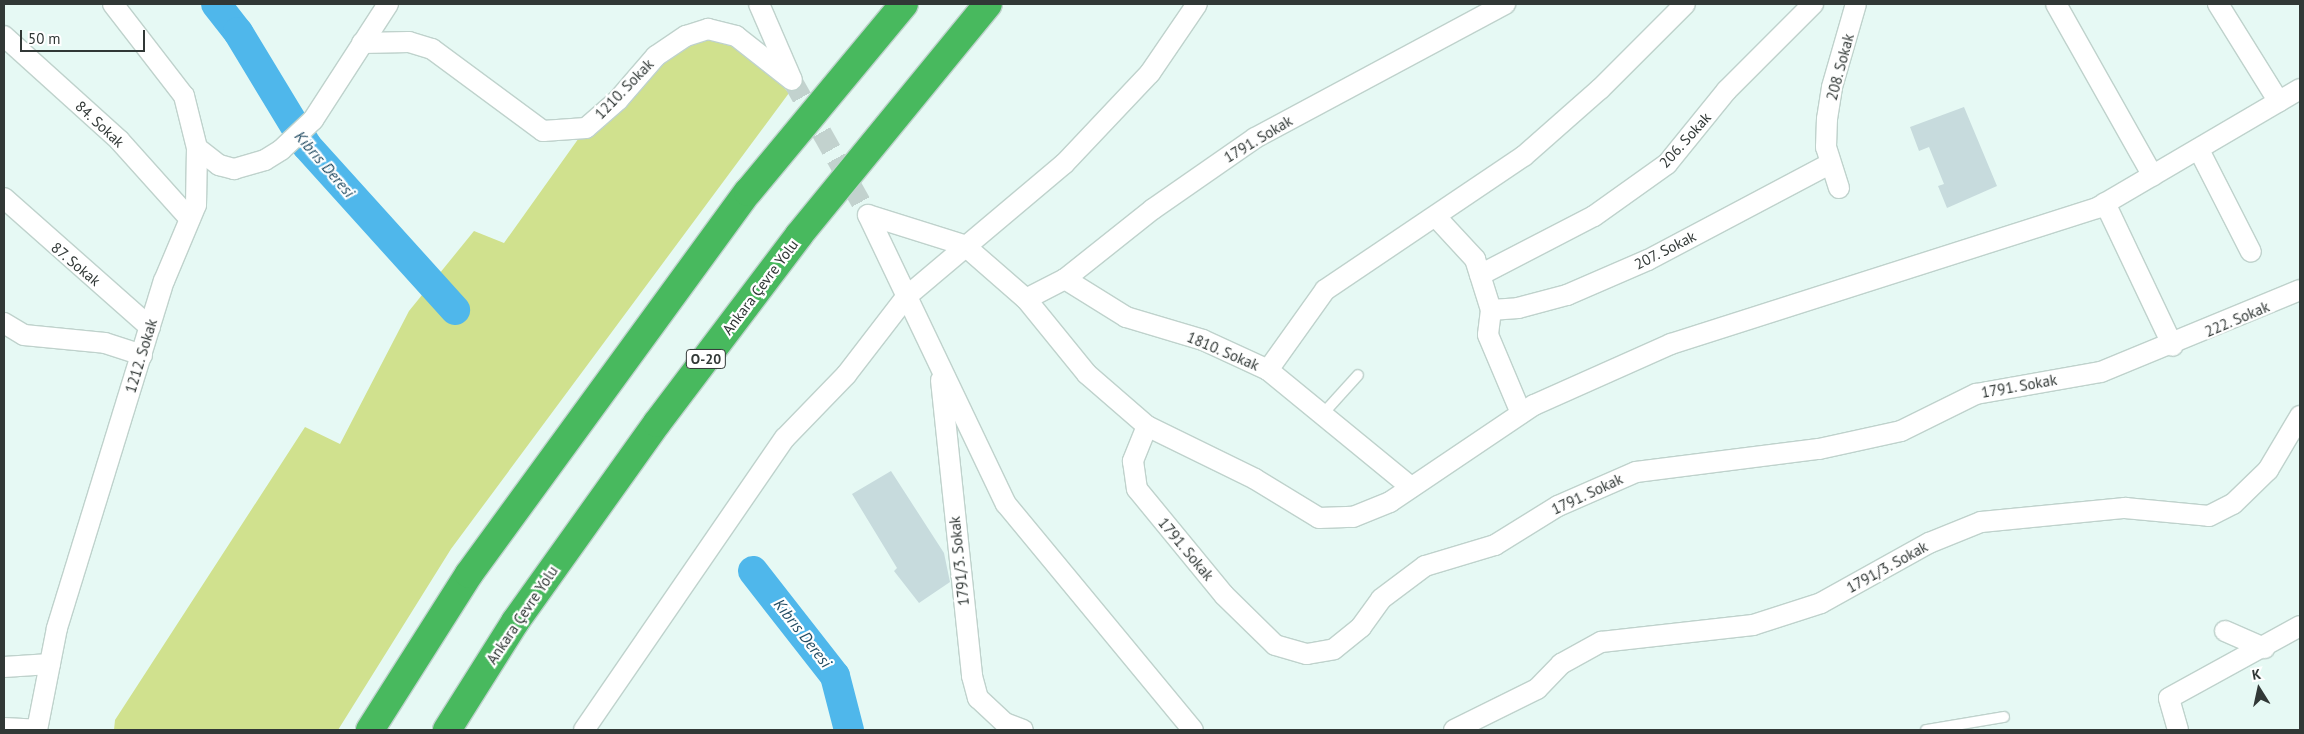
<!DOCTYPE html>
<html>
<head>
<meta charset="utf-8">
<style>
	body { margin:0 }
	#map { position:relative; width:2304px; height:734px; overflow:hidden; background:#e6f9f4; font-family:"PT Sans",sans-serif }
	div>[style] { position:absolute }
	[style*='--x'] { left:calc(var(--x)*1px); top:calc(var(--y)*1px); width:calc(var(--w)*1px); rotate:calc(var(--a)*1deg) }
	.green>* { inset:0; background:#d0e18e }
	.river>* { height:30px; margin:-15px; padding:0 15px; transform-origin:15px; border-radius:15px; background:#4fb7eb }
	.building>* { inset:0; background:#c7dbdd }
	.street-tunnel>* { height:20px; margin-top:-10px; transform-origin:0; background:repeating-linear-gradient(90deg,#c2d2ce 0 20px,transparent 0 30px) }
	.roads { filter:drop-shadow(1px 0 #bfd2cc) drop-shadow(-1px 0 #bfd2cc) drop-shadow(0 1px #bfd2cc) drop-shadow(0 -1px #bfd2cc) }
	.lane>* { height:10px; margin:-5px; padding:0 5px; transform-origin:5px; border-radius:5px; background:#fff }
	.street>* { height:20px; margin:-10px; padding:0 10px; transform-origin:10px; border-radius:10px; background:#fff }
	.highway>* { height:28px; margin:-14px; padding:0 14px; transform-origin:14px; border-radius:14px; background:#48b95e }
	span { translate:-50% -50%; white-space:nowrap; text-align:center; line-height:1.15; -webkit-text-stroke:4.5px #fff; paint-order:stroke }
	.shield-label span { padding:1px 4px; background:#fff; border:1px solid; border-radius:4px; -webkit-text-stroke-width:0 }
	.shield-label { font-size:14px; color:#313836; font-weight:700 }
	.street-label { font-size:15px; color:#313836 }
	.water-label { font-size:16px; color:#224c63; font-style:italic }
	.frame { position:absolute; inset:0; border:5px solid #313836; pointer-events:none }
	.north { position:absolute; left:2234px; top:664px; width:50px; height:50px; -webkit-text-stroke:4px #fff; paint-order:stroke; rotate:350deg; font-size:14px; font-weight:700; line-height:20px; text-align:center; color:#313836 }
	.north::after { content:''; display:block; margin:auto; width:18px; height:22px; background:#313836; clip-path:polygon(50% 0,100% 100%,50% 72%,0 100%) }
	.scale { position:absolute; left:20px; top:30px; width:125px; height:22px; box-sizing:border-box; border:2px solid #313836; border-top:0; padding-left:6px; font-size:15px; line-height:18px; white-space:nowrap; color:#313836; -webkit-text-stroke:4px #fff; paint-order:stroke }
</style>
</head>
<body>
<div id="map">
	<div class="green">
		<i style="clip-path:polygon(686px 36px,736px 36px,789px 93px,451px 549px,338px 730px,114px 730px,115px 720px,305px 427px,340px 444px,409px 311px,474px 231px,504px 243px,586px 128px)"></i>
	</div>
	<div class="river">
		<i style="--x:216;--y:4;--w:36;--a:52"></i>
		<i style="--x:238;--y:32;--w:133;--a:58.8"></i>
		<i style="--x:307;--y:146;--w:221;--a:47.9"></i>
		<i style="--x:753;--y:571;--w:133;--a:52"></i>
		<i style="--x:835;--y:676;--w:56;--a:75.5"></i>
	</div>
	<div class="building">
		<i style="clip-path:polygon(1964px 107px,1997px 186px,1947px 208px,1938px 186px,1944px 184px,1929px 147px,1919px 151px,1910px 127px)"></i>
		<i style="clip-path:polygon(891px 471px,944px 553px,950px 582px,919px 603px,894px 571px,897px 568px,852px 494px)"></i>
	</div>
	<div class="street-tunnel">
		<i style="--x:792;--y:80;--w:155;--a:60.6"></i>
	</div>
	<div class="roads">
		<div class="lane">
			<i style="--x:1321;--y:416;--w:55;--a:-47.9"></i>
			<i style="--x:1926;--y:730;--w:79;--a:-9.5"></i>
		</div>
		<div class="street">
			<i style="--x:759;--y:4;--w:81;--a:66.6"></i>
			<i style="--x:2056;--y:4;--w:197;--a:60.6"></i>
			<i style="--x:2218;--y:4;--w:115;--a:58.1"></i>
			<i style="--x:4;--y:36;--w:155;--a:42.1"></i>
			<i style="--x:119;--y:140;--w:106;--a:48.1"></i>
			<i style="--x:362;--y:43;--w:47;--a:-1.2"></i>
			<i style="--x:409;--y:42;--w:24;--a:17"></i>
			<i style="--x:432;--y:49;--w:138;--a:36.5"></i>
			<i style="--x:543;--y:131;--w:43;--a:-4"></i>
			<i style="--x:586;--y:128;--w:43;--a:-41.2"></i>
			<i style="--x:618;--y:100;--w:58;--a:-49.2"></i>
			<i style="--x:656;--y:56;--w:36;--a:-34"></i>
			<i style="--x:686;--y:36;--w:23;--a:-18"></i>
			<i style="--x:708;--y:29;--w:29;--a:14"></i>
			<i style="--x:736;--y:36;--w:71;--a:38.2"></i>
			<i style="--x:197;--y:148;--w:28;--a:38"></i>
			<i style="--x:219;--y:165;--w:16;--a:15"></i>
			<i style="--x:234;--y:169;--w:32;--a:-16"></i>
			<i style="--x:265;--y:160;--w:19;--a:-32"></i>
			<i style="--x:281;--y:150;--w:44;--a:-43.2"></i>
			<i style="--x:313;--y:120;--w:138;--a:-57.1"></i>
			<i style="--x:2199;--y:150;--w:114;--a:63"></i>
			<i style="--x:1839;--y:188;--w:43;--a:-107.6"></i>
			<i style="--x:1826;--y:147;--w:28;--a:-88"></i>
			<i style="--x:1827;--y:119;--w:32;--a:-81"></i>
			<i style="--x:1832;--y:87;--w:86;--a:-73.9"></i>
			<i style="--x:4;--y:198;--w:195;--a:41.5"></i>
			<i style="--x:2105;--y:203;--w:158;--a:64.6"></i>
			<i style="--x:868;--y:215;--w:101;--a:17.4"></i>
			<i style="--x:964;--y:245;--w:82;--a:41.1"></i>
			<i style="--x:1026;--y:299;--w:97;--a:50.9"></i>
			<i style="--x:1087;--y:374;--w:79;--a:40.9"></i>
			<i style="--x:1147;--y:426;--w:120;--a:26.1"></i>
			<i style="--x:1255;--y:479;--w:75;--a:31.4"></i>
			<i style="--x:1319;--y:518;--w:34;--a:-2"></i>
			<i style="--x:1353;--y:517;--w:40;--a:-22"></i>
			<i style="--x:1390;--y:502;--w:174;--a:-34"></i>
			<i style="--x:1534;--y:405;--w:150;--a:-24"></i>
			<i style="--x:1671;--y:344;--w:447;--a:-17.7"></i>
			<i style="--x:2097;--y:208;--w:235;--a:-30.4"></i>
			<i style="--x:868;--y:215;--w:320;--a:64.5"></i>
			<i style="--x:1006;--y:504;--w:293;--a:50.4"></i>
			<i style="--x:1437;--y:218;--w:56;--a:47.2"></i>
			<i style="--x:1475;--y:259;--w:53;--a:72.6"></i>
			<i style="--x:1491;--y:310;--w:25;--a:97"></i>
			<i style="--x:1488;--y:335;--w:85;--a:67.1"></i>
			<i style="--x:1480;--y:275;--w:128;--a:-27.4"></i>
			<i style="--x:1594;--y:216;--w:90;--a:-35.5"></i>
			<i style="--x:1667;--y:164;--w:95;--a:-51"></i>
			<i style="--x:1727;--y:90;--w:122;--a:-45"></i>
			<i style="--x:1065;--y:279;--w:72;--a:31.9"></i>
			<i style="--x:1126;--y:317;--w:80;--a:16.6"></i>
			<i style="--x:1203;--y:340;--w:72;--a:24.8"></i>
			<i style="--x:1268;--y:370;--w:185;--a:39.3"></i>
			<i style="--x:1026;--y:299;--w:44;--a:-27.1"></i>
			<i style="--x:1065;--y:279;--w:112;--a:-38.5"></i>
			<i style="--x:1153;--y:209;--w:124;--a:-34.8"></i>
			<i style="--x:1255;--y:138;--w:284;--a:-28.2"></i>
			<i style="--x:1491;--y:310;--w:27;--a:-4"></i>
			<i style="--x:1518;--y:308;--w:51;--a:-14.9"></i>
			<i style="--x:1567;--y:295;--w:88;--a:-23.4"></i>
			<i style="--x:1648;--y:260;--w:205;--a:-27.9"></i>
			<i style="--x:4;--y:323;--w:23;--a:31"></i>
			<i style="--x:24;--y:335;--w:81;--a:5.6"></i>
			<i style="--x:105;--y:343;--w:39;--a:18"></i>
			<i style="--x:1268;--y:370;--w:98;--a:-54.5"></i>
			<i style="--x:1325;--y:290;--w:240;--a:-34"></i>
			<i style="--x:1524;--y:156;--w:101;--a:-41.4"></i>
			<i style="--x:1600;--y:89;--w:120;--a:-45"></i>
			<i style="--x:941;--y:380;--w:298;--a:84"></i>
			<i style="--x:972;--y:676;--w:23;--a:75"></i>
			<i style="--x:978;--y:698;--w:37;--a:43"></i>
			<i style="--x:1005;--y:723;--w:19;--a:21"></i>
			<i style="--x:1147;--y:426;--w:38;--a:112"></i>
			<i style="--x:1133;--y:461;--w:28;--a:82"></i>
			<i style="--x:1137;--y:489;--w:137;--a:50.6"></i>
			<i style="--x:1224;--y:595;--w:71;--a:44.4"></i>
			<i style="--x:1275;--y:645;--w:33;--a:16"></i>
			<i style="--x:1307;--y:654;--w:27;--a:-10"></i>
			<i style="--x:1334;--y:649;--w:35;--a:-39"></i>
			<i style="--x:1361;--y:627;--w:34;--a:-54"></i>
			<i style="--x:1381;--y:599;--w:55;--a:-36.9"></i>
			<i style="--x:1425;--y:566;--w:73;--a:-16.7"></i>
			<i style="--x:1495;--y:545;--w:74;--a:-31.8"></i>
			<i style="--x:1558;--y:506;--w:85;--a:-23.6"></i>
			<i style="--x:1636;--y:472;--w:184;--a:-7.2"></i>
			<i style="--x:1819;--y:449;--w:84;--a:-12.4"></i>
			<i style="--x:1901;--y:431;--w:84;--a:-26.3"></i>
			<i style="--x:1976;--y:394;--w:127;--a:-10"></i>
			<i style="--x:2101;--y:372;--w:215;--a:-22.4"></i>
			<i style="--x:2225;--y:631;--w:43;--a:23.6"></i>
			<i style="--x:4;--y:667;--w:46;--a:-3.7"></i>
			<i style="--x:4;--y:728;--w:33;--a:3"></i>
			<i style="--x:37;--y:730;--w:104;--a:-78.9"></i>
			<i style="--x:57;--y:628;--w:363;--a:-72.9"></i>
			<i style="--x:164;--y:281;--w:82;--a:-67.2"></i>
			<i style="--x:196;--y:205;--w:57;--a:-89"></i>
			<i style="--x:197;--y:148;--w:54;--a:-104"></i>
			<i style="--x:184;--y:96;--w:116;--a:-127.7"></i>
			<i style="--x:584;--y:730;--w:354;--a:-55.5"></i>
			<i style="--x:785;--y:438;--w:88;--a:-45.9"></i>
			<i style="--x:846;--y:375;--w:98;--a:-52.4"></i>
			<i style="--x:906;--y:297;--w:207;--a:-40.1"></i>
			<i style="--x:1064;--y:164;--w:125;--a:-46.6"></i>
			<i style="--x:1150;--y:73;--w:83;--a:-55.7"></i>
			<i style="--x:1454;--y:730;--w:93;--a:-26.3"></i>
			<i style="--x:1537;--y:689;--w:35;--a:-46"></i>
			<i style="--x:1561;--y:664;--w:46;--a:-28.8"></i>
			<i style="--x:1601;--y:642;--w:153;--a:-6.4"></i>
			<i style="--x:1753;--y:625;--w:71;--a:-17.9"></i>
			<i style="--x:1821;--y:603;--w:124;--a:-29.1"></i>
			<i style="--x:1929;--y:543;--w:56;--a:-22"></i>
			<i style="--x:1981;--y:522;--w:145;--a:-5.6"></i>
			<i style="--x:2125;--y:508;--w:84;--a:5.4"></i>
			<i style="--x:2209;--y:516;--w:27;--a:-27"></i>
			<i style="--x:2233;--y:504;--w:49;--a:-44.2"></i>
			<i style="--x:2268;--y:470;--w:63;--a:-59.3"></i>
			<i style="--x:2178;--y:730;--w:33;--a:-106"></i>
			<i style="--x:2169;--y:698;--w:149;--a:-28.8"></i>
		</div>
		<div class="highway">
			<i style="--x:370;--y:730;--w:185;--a:-57.6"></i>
			<i style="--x:469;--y:574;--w:473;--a:-53.9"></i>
			<i style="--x:748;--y:192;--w:244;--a:-50.3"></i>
			<i style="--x:447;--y:730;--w:128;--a:-57.8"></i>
			<i style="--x:515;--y:622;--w:244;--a:-54.5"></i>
			<i style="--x:657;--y:423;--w:236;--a:-52.9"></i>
			<i style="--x:799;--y:235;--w:298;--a:-50.7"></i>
		</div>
	</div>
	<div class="shield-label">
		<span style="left:706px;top:359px">O-20</span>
	</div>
	<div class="street-label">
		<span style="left:1840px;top:67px;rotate:-75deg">208. Sokak</span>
		<span style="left:624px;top:89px;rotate:-46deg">1210. Sokak</span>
		<span style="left:100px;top:124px;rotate:43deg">84. Sokak</span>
		<span style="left:1258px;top:139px;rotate:-31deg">1791. Sokak</span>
		<span style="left:1685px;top:140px;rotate:-48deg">206. Sokak</span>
		<span style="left:1665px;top:250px;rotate:-27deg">207. Sokak</span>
		<span style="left:76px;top:264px;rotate:40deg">87. Sokak</span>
		<span style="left:760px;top:287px;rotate:-53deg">Ankara Çevre Yolu</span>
		<span style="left:2237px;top:319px;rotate:-23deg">222. Sokak</span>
		<span style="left:1223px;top:351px;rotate:23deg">1810. Sokak</span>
		<span style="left:141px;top:356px;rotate:-73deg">1212. Sokak</span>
		<span style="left:2019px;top:386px;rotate:-10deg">1791. Sokak</span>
		<span style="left:1587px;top:494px;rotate:-25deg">1791. Sokak</span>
		<span style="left:1186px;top:549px;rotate:50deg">1791. Sokak</span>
		<span style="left:959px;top:561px;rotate:-96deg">1791/3. Sokak</span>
		<span style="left:1887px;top:567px;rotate:-29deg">1791/3. Sokak</span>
		<span style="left:522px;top:615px;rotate:-56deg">Ankara Çevre Yolu</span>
	</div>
	<div class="water-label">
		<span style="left:325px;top:164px;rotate:49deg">Kıbrıs Deresi</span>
		<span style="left:803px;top:633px;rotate:52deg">Kıbrıs Deresi</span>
	</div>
	<div class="frame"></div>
	<div class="north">K</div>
	<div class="scale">50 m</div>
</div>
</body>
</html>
